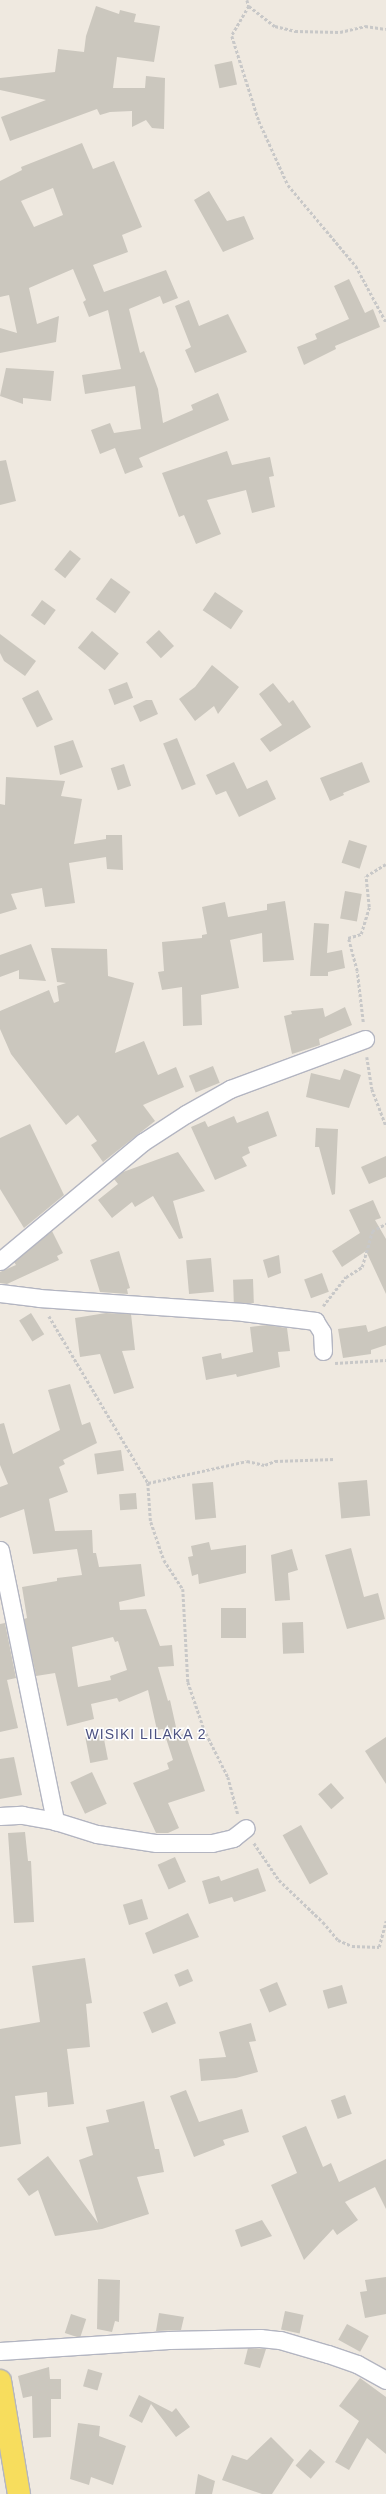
<!DOCTYPE html>
<html>
<head>
<meta charset="utf-8">
<style>
	body { margin:0 }
	#map { position:relative; width:386px; height:2494px; overflow:hidden; background:#efe9e0; font-family:Helvetica,sans-serif }
	div>[style] { position:absolute }
	[style*='--x'] { left:calc(var(--x)*1px); top:calc(var(--y)*1px); width:calc(var(--w)*1px); rotate:calc(var(--a)*1deg) }
	.building>* { inset:0; background:#cbc7be; transform-origin:0 0 }
	.path>* { height:2.5px; margin-top:-1.25px; transform-origin:0; background:repeating-linear-gradient(90deg,#c8c8c8 0 3px,transparent 0 5px) }
	.roads { filter:drop-shadow(1px 0 #b3b5c1) drop-shadow(-1px 0 #b3b5c1) drop-shadow(0 1px #b3b5c1) drop-shadow(0 -1px #b3b5c1) }
	.street>* { height:17px; margin:-8.5px; padding:0 8.5px; transform-origin:8.5px; border-radius:8.5px; background:#fff }
	.primary>* { height:22px; margin:-11px; padding:0 11px; transform-origin:11px; border-radius:11px; background:#f7dd5d }
	span { translate:-50% -50%; white-space:nowrap; text-align:center; line-height:1.15; -webkit-text-stroke:3px #fff; paint-order:stroke }
	.quarter-label { font-size:14px; color:#4b5181; letter-spacing:1px }
</style>
</head>
<body>
<div id="map">
	<div class="building">
		<i style="clip-path:polygon(96px 6px,119px 14px,120px 10px,136px 14px,134px 22px,160px 26px,154px 62px,117px 57px,113px 88px,145px 88px,146px 76px,165px 78px,164px 129px,152px 128px,146px 120px,132px 127px,132px 111px,110px 112px,100px 115px,97px 109px,10px 141px,1px 117px,46px 100px,0 90px,0 78px,55px 72px,58px 49px,84px 52px,86px 36px)"></i>
		<i style="left:232px;top:61px;width:24px;height:18px;rotate:78deg"></i>
		<i style="clip-path:polygon(evenodd,82px 143px,93px 169px,114px 161px,142px 227px,122px 235px,128px 252px,93px 265px,104px 292px,166px 270px,178px 298px,163px 304px,160px 296px,129px 309px,140px 353px,144px 351px,158px 389px,163px 423px,193px 410px,191px 405px,218px 393px,229px 420px,139px 458px,143px 467px,125px 474px,115px 448px,100px 454px,91px 430px,110px 423px,114px 433px,141px 429px,135px 386px,85px 394px,82px 375px,121px 369px,108px 310px,89px 317px,83px 302px,86px 300px,73px 269px,29px 288px,37px 324px,59px 316px,56px 342px,0 353px,0 328px,17px 333px,9px 295px,0 297px,0 181px,22px 170px,21px 167px,82px 143px,53px 188px,63px 215px,34px 227px,21px 201px,53px 188px)"></i>
		<i style="clip-path:polygon(209px 191px,227px 221px,244px 216px,254px 239px,223px 252px,194px 200px)"></i>
		<i style="clip-path:polygon(349px 279px,365px 313px,373px 309px,380px 327px,335px 346px,336px 349px,304px 365px,297px 347px,317px 339px,315px 334px,349px 319px,334px 286px)"></i>
		<i style="clip-path:polygon(189px 300px,199px 326px,228px 314px,247px 352px,195px 373px,185px 350px,191px 347px,175px 306px)"></i>
		<i style="clip-path:polygon(6px 368px,54px 371px,51px 401px,23px 398px,23px 404px,0 396px)"></i>
		<i style="clip-path:polygon(227px 451px,232px 465px,270px 457px,274px 476px,269px 477px,275px 507px,252px 513px,246px 490px,207px 500px,221px 534px,196px 544px,184px 515px,179px 517px,162px 473px)"></i>
		<i style="clip-path:polygon(6px 460px,16px 501px,0 505px,0 461px)"></i>
		<i style="left:70px;top:550px;width:14px;height:25px;rotate:39deg"></i>
		<i style="left:111px;top:578px;width:24px;height:26px;rotate:36deg"></i>
		<i style="left:215px;top:592px;width:34px;height:22px;rotate:34deg"></i>
		<i style="left:42px;top:600px;width:17px;height:19px;rotate:36deg"></i>
		<i style="left:159px;top:630px;width:22px;height:18px;rotate:47deg"></i>
		<i style="left:92px;top:631px;width:35px;height:22px;rotate:40deg"></i>
		<i style="clip-path:polygon(0 634px,36px 661px,25px 676px,4px 661px,0 653px)"></i>
		<i style="clip-path:polygon(212px 665px,239px 687px,218px 714px,214px 706px,195px 721px,179px 699px,195px 687px)"></i>
		<i style="left:127px;top:682px;width:17px;height:20px;rotate:69deg"></i>
		<i style="clip-path:polygon(273px 683px,289px 703px,293px 700px,311px 727px,270px 752px,260px 739px,282px 725px,259px 694px)"></i>
		<i style="left:38px;top:690px;width:33px;height:18px;rotate:63deg"></i>
		<i style="clip-path:polygon(146px 700px,152px 700px,158px 714px,140px 722px,133px 706px)"></i>
		<i style="left:177px;top:738px;width:50px;height:15px;rotate:68deg"></i>
		<i style="clip-path:polygon(73px 740px,83px 767px,60px 775px,54px 746px)"></i>
		<i style="clip-path:polygon(234px 762px,247px 789px,267px 780px,276px 799px,239px 817px,226px 791px,216px 795px,206px 775px)"></i>
		<i style="clip-path:polygon(362px 762px,370px 782px,343px 793px,344px 795px,330px 801px,320px 778px)"></i>
		<i style="left:124px;top:764px;width:23px;height:14px;rotate:72deg"></i>
		<i style="clip-path:polygon(6px 777px,65px 781px,61px 796px,82px 799px,74px 844px,106px 839px,106px 835px,122px 835px,123px 870px,107px 869px,106px 857px,69px 863px,75px 903px,45px 907px,42px 888px,11px 894px,17px 909px,0 914px,0 804px,5px 805px)"></i>
		<i style="left:349px;top:840px;width:19px;height:24px;rotate:18deg"></i>
		<i style="left:345px;top:891px;width:17px;height:28px;rotate:10deg"></i>
		<i style="clip-path:polygon(285px 901px,294px 960px,263px 962px,262px 933px,230px 940px,239px 988px,201px 995px,202px 1025px,183px 1026px,182px 987px,162px 990px,158px 972px,164px 971px,162px 942px,202px 938px,202px 935px,207px 934px,202px 907px,225px 902px,228px 917px,267px 910px,267px 904px)"></i>
		<i style="clip-path:polygon(314px 923px,329px 924px,327px 953px,342px 950px,345px 968px,328px 972px,328px 976px,310px 976px)"></i>
		<i style="clip-path:polygon(31px 944px,46px 981px,19px 979px,19px 970px,0 977px,0 955px)"></i>
		<i style="clip-path:polygon(51px 948px,107px 949px,108px 976px,134px 983px,115px 1053px,144px 1041px,158px 1075px,176px 1067px,184px 1087px,143px 1105px,155px 1121px,103px 1162px,91px 1145px,97px 1141px,78px 1115px,66px 1125px,11px 1054px,0 1029px,0 1011px,49px 990px,54px 1003px,59px 1001px,57px 986px,66px 983px,57px 982px)"></i>
		<i style="clip-path:polygon(345px 1007px,352px 1025px,319px 1039px,320px 1045px,292px 1054px,284px 1016px,292px 1014px,291px 1011px,323px 1008px,325px 1017px)"></i>
		<i style="left:213px;top:1066px;width:18px;height:26px;rotate:68deg"></i>
		<i style="clip-path:polygon(344px 1069px,361px 1075px,349px 1108px,306px 1097px,311px 1073px,340px 1080px)"></i>
		<i style="clip-path:polygon(268px 1111px,277px 1136px,248px 1147px,250px 1153px,242px 1157px,247px 1166px,215px 1180px,191px 1127px,205px 1121px,208px 1127px,234px 1116px,237px 1123px)"></i>
		<i style="clip-path:polygon(30px 1124px,64px 1195px,24px 1228px,0 1189px,0 1138px)"></i>
		<i style="clip-path:polygon(316px 1128px,338px 1129px,335px 1194px,332px 1195px,319px 1147px,315px 1147px)"></i>
		<i style="clip-path:polygon(178px 1152px,205px 1191px,173px 1201px,183px 1238px,179px 1239px,153px 1196px,135px 1207px,132px 1202px,112px 1218px,98px 1200px,118px 1184px,114px 1179px,123px 1172px)"></i>
		<i style="clip-path:polygon(386px 1156px,386px 1177px,369px 1184px,361px 1167px)"></i>
		<i style="clip-path:polygon(373px 1200px,381px 1218px,375px 1220px,386px 1239px,386px 1294px,366px 1251px,342px 1267px,332px 1251px,360px 1233px,349px 1210px)"></i>
		<i style="clip-path:polygon(52px 1231px,63px 1253px,57px 1256px,59px 1260px,7px 1284px,0 1283px,0 1272px,16px 1265px,14px 1262px)"></i>
		<i style="clip-path:polygon(119px 1251px,130px 1288px,127px 1289px,128px 1294px,100px 1292px,90px 1260px)"></i>
		<i style="clip-path:polygon(279px 1255px,281px 1273px,268px 1278px,263px 1260px)"></i>
		<i style="left:211px;top:1258px;width:34px;height:25px;rotate:85deg"></i>
		<i style="left:322px;top:1273px;width:20px;height:19px;rotate:70deg"></i>
		<i style="left:253px;top:1279px;width:24px;height:20px;rotate:88deg"></i>
		<i style="left:31px;top:1313px;width:25px;height:14px;rotate:58deg"></i>
		<i style="clip-path:polygon(106px 1313px,131px 1314px,135px 1350px,122px 1351px,134px 1388px,114px 1394px,100px 1354px,80px 1357px,75px 1318px)"></i>
		<i style="clip-path:polygon(267px 1325px,287px 1328px,290px 1351px,278px 1352px,280px 1367px,237px 1377px,236px 1374px,206px 1380px,202px 1357px,221px 1353px,222px 1359px,253px 1352px,250px 1327px)"></i>
		<i style="clip-path:polygon(366px 1325px,368px 1332px,386px 1326px,386px 1345px,371px 1350px,371px 1354px,343px 1358px,338px 1329px)"></i>
		<i style="clip-path:polygon(evenodd,70px 1384px,82px 1425px,90px 1422px,97px 1443px,63px 1460px,65px 1464px,59px 1467px,68px 1492px,49px 1499px,55px 1531px,92px 1530px,93px 1553px,96px 1553px,99px 1567px,141px 1564px,145px 1596px,119px 1602px,120px 1610px,146px 1609px,160px 1646px,172px 1645px,174px 1666px,158px 1667px,168px 1701px,170px 1700px,178px 1736px,185px 1733px,205px 1791px,168px 1803px,179px 1828px,168px 1833px,156px 1833px,133px 1783px,169px 1769px,167px 1763px,173px 1760px,163px 1729px,157px 1730px,148px 1690px,119px 1702px,117px 1698px,91px 1704px,94px 1719px,67px 1726px,55px 1673px,36px 1676px,24px 1619px,27px 1618px,22px 1587px,57px 1581px,57px 1578px,82px 1575px,77px 1549px,33px 1554px,24px 1509px,0 1518px,0 1487px,8px 1484px,0 1465px,0 1424px,4px 1423px,13px 1454px,60px 1430px,48px 1390px,70px 1384px,113px 1637px,115px 1642px,118px 1641px,127px 1670px,110px 1676px,111px 1680px,78px 1687px,72px 1647px,113px 1637px)"></i>
		<i style="left:121px;top:1450px;width:21px;height:27px;rotate:82deg"></i>
		<i style="left:367px;top:1480px;width:36px;height:29px;rotate:85deg"></i>
		<i style="left:213px;top:1482px;width:36px;height:21px;rotate:85deg"></i>
		<i style="left:136px;top:1493px;width:16px;height:17px;rotate:86deg"></i>
		<i style="clip-path:polygon(209px 1542px,211px 1550px,246px 1545px,246px 1573px,199px 1584px,198px 1574px,192px 1576px,188px 1557px,193px 1556px,191px 1546px)"></i>
		<i style="clip-path:polygon(351px 1548px,364px 1597px,378px 1593px,385px 1619px,347px 1629px,325px 1555px)"></i>
		<i style="clip-path:polygon(292px 1549px,298px 1570px,288px 1573px,290px 1600px,275px 1601px,271px 1555px)"></i>
		<i style="left:221px;top:1608px;width:25px;height:30px"></i>
		<i style="left:303px;top:1622px;width:31px;height:21px;rotate:88deg"></i>
		<i style="clip-path:polygon(5px 1623px,16px 1678px,7px 1680px,18px 1728px,0 1732px,0 1624px)"></i>
		<i style="left:103px;top:1734px;width:26px;height:18px;rotate:79deg"></i>
		<i style="clip-path:polygon(386px 1737px,386px 1784px,365px 1751px)"></i>
		<i style="clip-path:polygon(14px 1757px,22px 1795px,0 1799px,0 1759px)"></i>
		<i style="left:92px;top:1772px;width:35px;height:24px;rotate:65deg"></i>
		<i style="left:331px;top:1783px;width:20px;height:17px;rotate:49deg"></i>
		<i style="left:301px;top:1825px;width:56px;height:21px;rotate:61deg"></i>
		<i style="clip-path:polygon(25px 1832px,28px 1861px,31px 1861px,34px 1922px,14px 1923px,8px 1833px)"></i>
		<i style="left:175px;top:1857px;width:27px;height:19px;rotate:66deg"></i>
		<i style="clip-path:polygon(258px 1868px,266px 1891px,234px 1902px,232px 1897px,209px 1904px,202px 1881px,219px 1876px,221px 1881px)"></i>
		<i style="left:142px;top:1899px;width:21px;height:20px;rotate:73deg"></i>
		<i style="clip-path:polygon(188px 1913px,199px 1937px,153px 1954px,145px 1933px)"></i>
		<i style="clip-path:polygon(85px 1958px,92px 2003px,86px 2004px,90px 2047px,67px 2049px,74px 2104px,48px 2107px,47px 2092px,15px 2096px,21px 2144px,0 2147px,0 2029px,40px 2022px,32px 1966px)"></i>
		<i style="left:188px;top:1969px;width:13px;height:15px;rotate:67deg"></i>
		<i style="left:277px;top:1982px;width:25px;height:19px;rotate:67deg"></i>
		<i style="left:342px;top:1985px;width:19px;height:20px;rotate:74deg"></i>
		<i style="left:167px;top:2002px;width:23px;height:26px;rotate:67deg"></i>
		<i style="clip-path:polygon(251px 2023px,256px 2041px,249px 2042px,258px 2072px,236px 2078px,201px 2081px,199px 2059px,226px 2057px,219px 2032px)"></i>
		<i style="clip-path:polygon(186px 2090px,199px 2122px,242px 2109px,249px 2132px,223px 2140px,225px 2145px,194px 2157px,170px 2096px)"></i>
		<i style="left:345px;top:2095px;width:20px;height:15px;rotate:70deg"></i>
		<i style="clip-path:polygon(144px 2101px,155px 2149px,159px 2149px,164px 2172px,137px 2177px,149px 2214px,102px 2229px,55px 2236px,38px 2190px,29px 2196px,17px 2179px,48px 2156px,98px 2223px,79px 2160px,93px 2155px,86px 2127px,109px 2122px,106px 2110px)"></i>
		<i style="clip-path:polygon(306px 2126px,323px 2167px,331px 2163px,339px 2182px,386px 2159px,386px 2209px,375px 2187px,345px 2202px,358px 2220px,337px 2235px,333px 2229px,304px 2260px,271px 2185px,297px 2173px,282px 2136px)"></i>
		<i style="clip-path:polygon(262px 2220px,272px 2236px,241px 2247px,235px 2230px)"></i>
		<i style="clip-path:polygon(386px 2277px,386px 2314px,365px 2318px,360px 2292px,367px 2291px,365px 2280px)"></i>
		<i style="clip-path:polygon(98px 2279px,120px 2280px,119px 2322px,115px 2321px,112px 2332px,97px 2329px)"></i>
		<i style="left:285px;top:2311px;width:19px;height:19px;rotate:12deg"></i>
		<i style="clip-path:polygon(159px 2313px,184px 2317px,181px 2330px,156px 2331px)"></i>
		<i style="left:71px;top:2314px;width:16px;height:20px;rotate:18deg"></i>
		<i style="left:347px;top:2324px;width:25px;height:18px;rotate:29deg"></i>
		<i style="clip-path:polygon(248px 2348px,266px 2349px,260px 2368px,244px 2364px)"></i>
		<i style="clip-path:polygon(49px 2367px,50px 2379px,61px 2379px,61px 2399px,51px 2399px,51px 2437px,33px 2438px,32px 2396px,23px 2398px,18px 2376px)"></i>
		<i style="left:88px;top:2369px;width:15px;height:18px;rotate:16deg"></i>
		<i style="clip-path:polygon(360px 2378px,386px 2397px,386px 2454px,367px 2438px,349px 2470px,335px 2462px,359px 2421px,339px 2406px)"></i>
		<i style="clip-path:polygon(139px 2395px,172px 2412px,176px 2408px,190px 2427px,176px 2437px,151px 2404px,142px 2423px,129px 2416px)"></i>
		<i style="clip-path:polygon(78px 2423px,100px 2426px,99px 2436px,126px 2446px,113px 2485px,91px 2477px,89px 2485px,70px 2479px)"></i>
		<i style="clip-path:polygon(271px 2437px,294px 2460px,272px 2494px,262px 2494px,222px 2480px,232px 2455px,247px 2460px)"></i>
		<i style="left:310px;top:2449px;width:20px;height:22px;rotate:41deg"></i>
		<i style="clip-path:polygon(198px 2474px,215px 2481px,212px 2494px,195px 2494px)"></i>
	</div>
	<div class="path">
		<i style="--x:247;--y:0;--w:6;--a:72"></i>
		<i style="--x:249;--y:6;--w:34;--a:120"></i>
		<i style="--x:232;--y:36;--w:89;--a:72.4"></i>
		<i style="--x:259;--y:121;--w:70;--a:65.6"></i>
		<i style="--x:288;--y:185;--w:106;--a:50"></i>
		<i style="--x:356;--y:266;--w:64;--a:61.8"></i>
		<i style="--x:249;--y:6;--w:33;--a:38"></i>
		<i style="--x:275;--y:26;--w:21;--a:14"></i>
		<i style="--x:295;--y:31;--w:45;--a:1.3"></i>
		<i style="--x:340;--y:32;--w:26;--a:-13"></i>
		<i style="--x:365;--y:26;--w:21;--a:8"></i>
		<i style="--x:363;--y:1022;--w:51;--a:-96.7"></i>
		<i style="--x:357;--y:971;--w:34;--a:-105"></i>
		<i style="--x:348;--y:938;--w:14;--a:-17"></i>
		<i style="--x:361;--y:934;--w:28;--a:-73"></i>
		<i style="--x:369;--y:907;--w:31;--a:-96"></i>
		<i style="--x:366;--y:876;--w:23;--a:-31"></i>
		<i style="--x:367;--y:1057;--w:32;--a:81"></i>
		<i style="--x:372;--y:1089;--w:40;--a:69"></i>
		<i style="--x:323;--y:1306;--w:37;--a:-52"></i>
		<i style="--x:346;--y:1277;--w:19;--a:-32"></i>
		<i style="--x:362;--y:1267;--w:37;--a:-74"></i>
		<i style="--x:372;--y:1231;--w:16;--a:-27"></i>
		<i style="--x:49;--y:1316;--w:194;--a:59.3"></i>
		<i style="--x:148;--y:1483;--w:39;--a:86"></i>
		<i style="--x:151;--y:1522;--w:40;--a:71.1"></i>
		<i style="--x:164;--y:1560;--w:35;--a:57"></i>
		<i style="--x:183;--y:1589;--w:93;--a:86.9"></i>
		<i style="--x:188;--y:1682;--w:50;--a:71.2"></i>
		<i style="--x:204;--y:1729;--w:54;--a:63.4"></i>
		<i style="--x:228;--y:1777;--w:38;--a:75"></i>
		<i style="--x:335;--y:1363;--w:51;--a:-3.4"></i>
		<i style="--x:148;--y:1483;--w:101;--a:-12.5"></i>
		<i style="--x:247;--y:1461;--w:18;--a:13"></i>
		<i style="--x:265;--y:1465;--w:11;--a:-22"></i>
		<i style="--x:275;--y:1461;--w:60;--a:-1.9"></i>
		<i style="--x:254;--y:1843;--w:45;--a:56"></i>
		<i style="--x:279;--y:1880;--w:61;--a:43.7"></i>
		<i style="--x:323;--y:1922;--w:23;--a:50"></i>
		<i style="--x:338;--y:1940;--w:15;--a:23"></i>
		<i style="--x:352;--y:1946;--w:27;--a:2"></i>
		<i style="--x:379;--y:1947;--w:27;--a:-75"></i>
	</div>
	<div class="roads">
		<div class="street">
			<i style="--x:0;--y:1261;--w:186;--a:-39.8"></i>
			<i style="--x:143;--y:1142;--w:51;--a:-33.1"></i>
			<i style="--x:186;--y:1114;--w:51;--a:-29.6"></i>
			<i style="--x:230;--y:1089;--w:144;--a:-20.3"></i>
			<i style="--x:0;--y:1293;--w:39;--a:7"></i>
			<i style="--x:39;--y:1298;--w:204;--a:3.9"></i>
			<i style="--x:243;--y:1312;--w:73;--a:7.1"></i>
			<i style="--x:315;--y:1321;--w:13;--a:58"></i>
			<i style="--x:322;--y:1332;--w:19;--a:87"></i>
			<i style="--x:0;--y:1550;--w:277;--a:78.5"></i>
			<i style="--x:0;--y:1816;--w:22;--a:-3"></i>
			<i style="--x:22;--y:1815;--w:34;--a:10"></i>
			<i style="--x:55;--y:1821;--w:44;--a:17.2"></i>
			<i style="--x:97;--y:1834;--w:60;--a:8.7"></i>
			<i style="--x:156;--y:1843;--w:56;--a:0"></i>
			<i style="--x:212;--y:1843;--w:22;--a:-13"></i>
			<i style="--x:233;--y:1838;--w:16;--a:-38"></i>
			<i style="--x:0;--y:2351;--w:169;--a:-3.7"></i>
			<i style="--x:169;--y:2340;--w:91;--a:-1.3"></i>
			<i style="--x:260;--y:2338;--w:20;--a:6"></i>
			<i style="--x:280;--y:2340;--w:50;--a:16.3"></i>
			<i style="--x:328;--y:2354;--w:31;--a:19"></i>
			<i style="--x:357;--y:2364;--w:33;--a:29"></i>
		</div>
		<div class="primary">
			<i style="--x:0;--y:2381;--w:115;--a:80.5"></i>
		</div>
	</div>
	<div class="quarter-label">
		<span style="left:146px;top:1734px">WISIKI LILAKA 2</span>
	</div>
</div>
</body>
</html>
